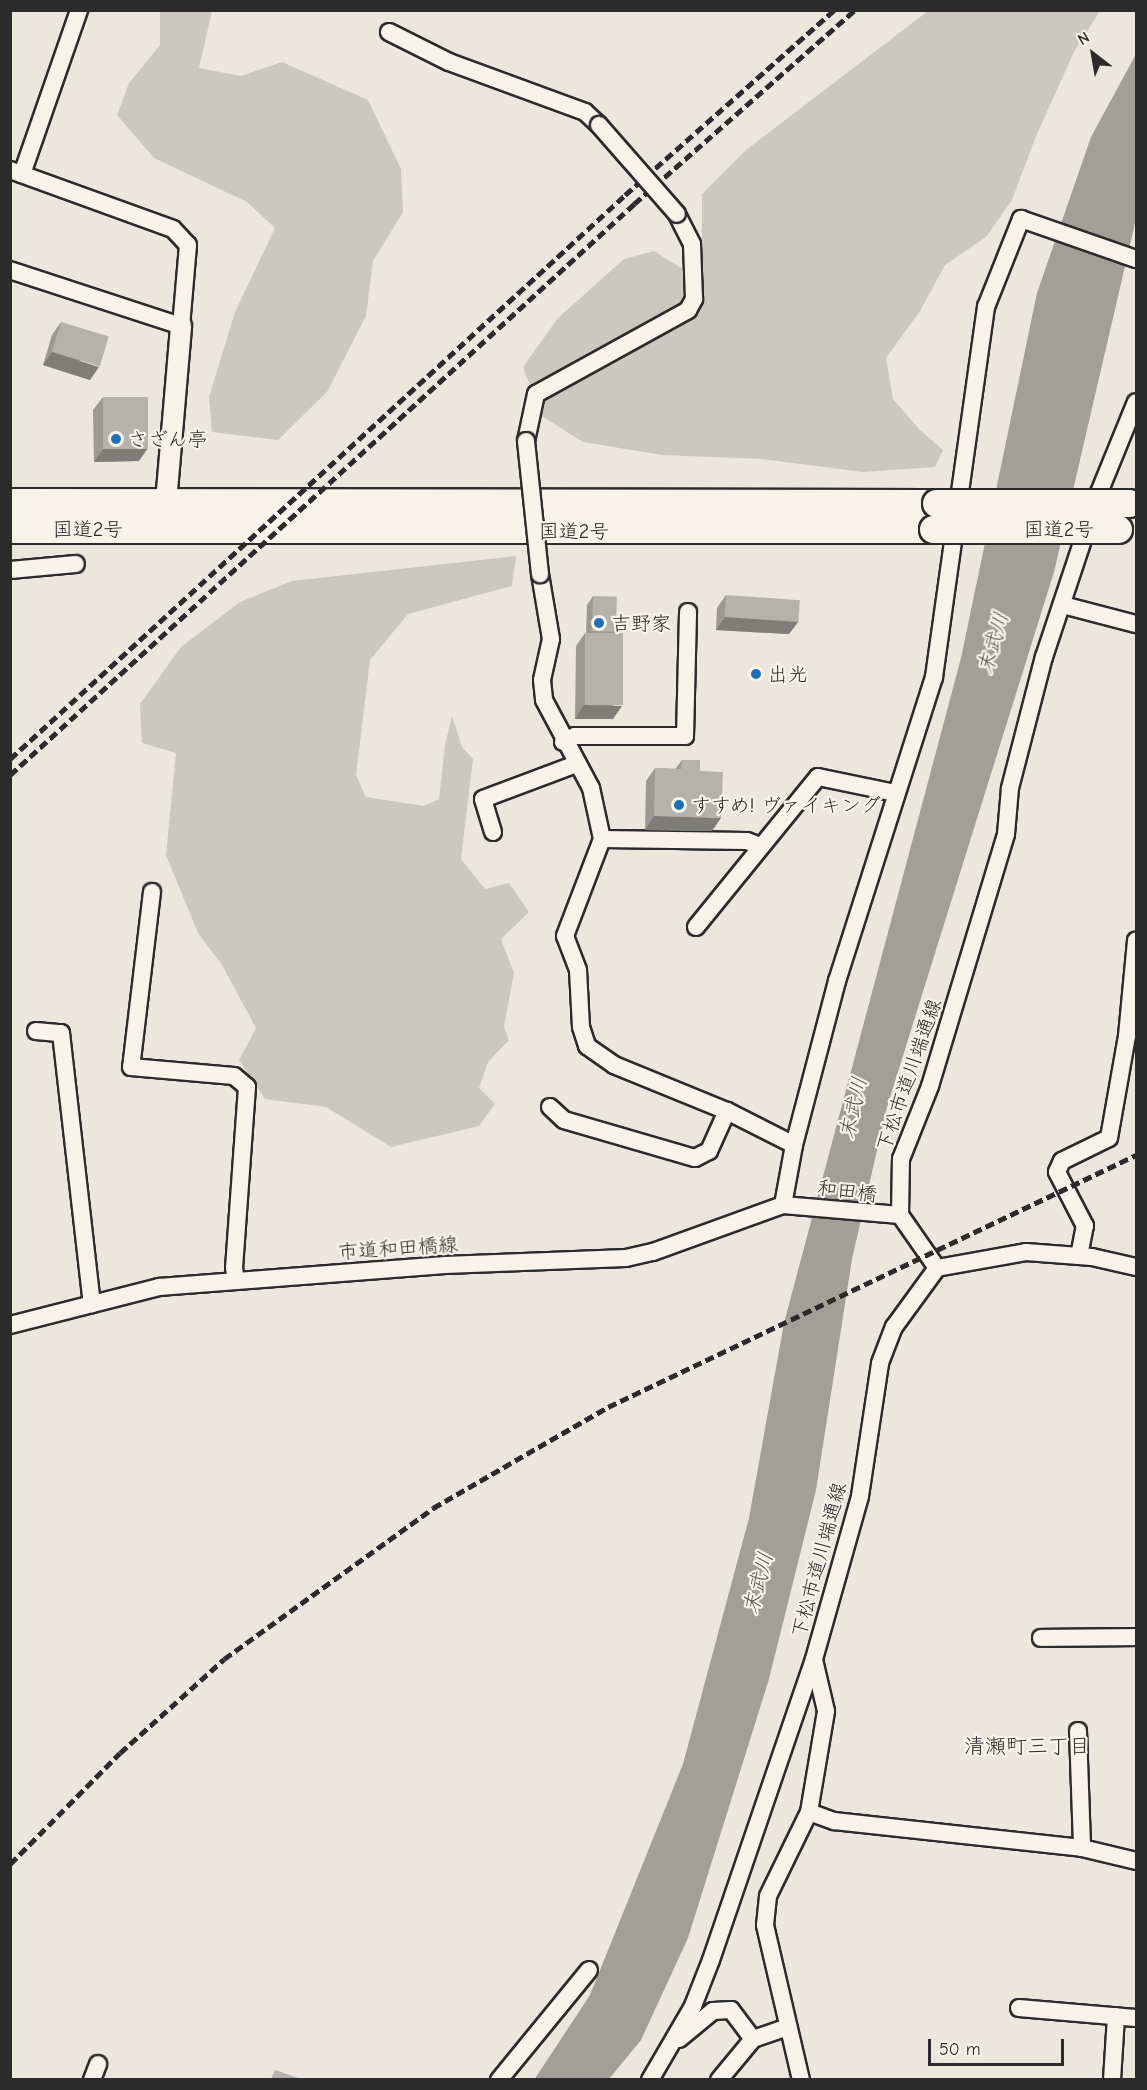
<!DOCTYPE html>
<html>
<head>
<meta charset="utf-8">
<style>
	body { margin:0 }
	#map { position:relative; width:1147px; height:2090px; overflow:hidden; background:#ebe7dd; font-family:"Comic Neue","Klee One",sans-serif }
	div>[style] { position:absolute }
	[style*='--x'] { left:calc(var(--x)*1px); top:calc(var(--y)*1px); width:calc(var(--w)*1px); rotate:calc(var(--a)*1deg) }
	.green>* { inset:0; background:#cbc8bf }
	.water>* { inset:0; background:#a29f98 }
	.roads { filter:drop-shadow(2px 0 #2b2b2b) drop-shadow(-2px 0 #2b2b2b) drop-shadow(0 2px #2b2b2b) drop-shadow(0 -2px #2b2b2b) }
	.minor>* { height:16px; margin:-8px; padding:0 8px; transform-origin:8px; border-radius:8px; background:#f7f3e8 }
	.tertiary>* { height:20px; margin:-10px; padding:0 10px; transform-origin:10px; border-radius:10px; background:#f7f3e8 }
	.trunk>* { height:27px; margin:-13.5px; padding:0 13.5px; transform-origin:13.5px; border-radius:13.5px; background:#f7f3e8 }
	.rail>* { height:4.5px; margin-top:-2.25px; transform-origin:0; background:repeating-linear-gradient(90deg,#2b2b2b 0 9px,transparent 0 13.5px) }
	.bridges { filter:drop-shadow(2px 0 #2b2b2b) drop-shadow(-2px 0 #2b2b2b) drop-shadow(0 2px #2b2b2b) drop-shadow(0 -2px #2b2b2b) }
	.minor-bridge>* { height:16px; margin:-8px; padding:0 8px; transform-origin:8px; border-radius:8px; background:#f7f3e8 }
	.trunk-bridge>* { height:27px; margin:-13.5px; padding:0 13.5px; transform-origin:13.5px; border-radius:13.5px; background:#f7f3e8 }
	.wall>* { inset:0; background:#9c9993 }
	.shaded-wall>* { inset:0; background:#7f7d78 }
	.building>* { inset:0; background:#b5b2ab; transform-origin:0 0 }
	.dots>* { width:16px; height:16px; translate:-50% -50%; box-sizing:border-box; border:3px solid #f7f3e8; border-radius:50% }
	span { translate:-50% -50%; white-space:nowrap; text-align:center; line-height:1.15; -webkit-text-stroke:4.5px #f7f3e8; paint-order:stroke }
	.poi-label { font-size:20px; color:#2b2b2b }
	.left { translate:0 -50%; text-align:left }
	.street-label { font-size:20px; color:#2b2b2b }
	.water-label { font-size:21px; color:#555451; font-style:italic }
	.neighbourhood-label { font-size:21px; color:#2b2b2b }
	.frame { position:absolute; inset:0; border:12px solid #2b2b2b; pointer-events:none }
	.north { position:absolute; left:1063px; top:24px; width:60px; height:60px; -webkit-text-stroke:4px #f7f3e8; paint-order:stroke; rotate:329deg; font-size:16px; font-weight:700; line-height:24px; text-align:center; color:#2b2b2b }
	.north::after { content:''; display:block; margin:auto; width:21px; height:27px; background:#2b2b2b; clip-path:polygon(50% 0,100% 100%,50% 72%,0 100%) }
	.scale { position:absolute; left:928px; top:2039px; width:136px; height:27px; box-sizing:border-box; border:3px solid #2b2b2b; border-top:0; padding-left:8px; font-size:18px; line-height:21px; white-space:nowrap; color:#2b2b2b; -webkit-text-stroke:4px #f7f3e8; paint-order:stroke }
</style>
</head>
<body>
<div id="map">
	<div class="green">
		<i style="clip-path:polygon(160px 11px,212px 11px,199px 68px,241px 76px,282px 62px,368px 100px,401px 169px,403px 212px,373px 261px,366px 316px,327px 392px,278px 440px,212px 432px,209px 397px,235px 312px,275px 228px,247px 202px,154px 158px,117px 115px,129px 83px,160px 45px)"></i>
		<i style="clip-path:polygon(928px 11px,1100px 11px,1074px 52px,1036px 136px,1012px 200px,986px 237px,945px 265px,920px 311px,886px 358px,893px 399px,919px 429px,943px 450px,935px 467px,863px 472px,762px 459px,662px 455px,583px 442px,542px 416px,523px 367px,558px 318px,624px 259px,654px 251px,681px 268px,702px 257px,702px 194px,746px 150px)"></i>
		<i style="clip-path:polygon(516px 556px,512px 586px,408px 614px,370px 660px,356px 775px,366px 797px,424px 806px,439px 799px,445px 745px,452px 716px,462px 747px,473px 759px,461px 859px,485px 889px,509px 883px,529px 912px,501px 939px,514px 973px,504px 1026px,509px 1040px,488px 1062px,479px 1088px,495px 1104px,479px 1126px,391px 1147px,326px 1107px,265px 1099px,239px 1060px,256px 1028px,222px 965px,198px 933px,166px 855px,176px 753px,142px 743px,140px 704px,181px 647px,240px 602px,292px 581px)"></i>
	</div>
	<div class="water">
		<i style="clip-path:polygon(1136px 54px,1136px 219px,1054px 572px,887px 1107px,852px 1259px,816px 1490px,769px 1679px,688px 1938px,641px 2040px,609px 2079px,534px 2080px,590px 1995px,683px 1764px,749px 1518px,784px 1323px,961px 658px,1037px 293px,1091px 137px)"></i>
	</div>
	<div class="roads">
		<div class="minor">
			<i style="--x:389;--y:32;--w:67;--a:26.6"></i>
			<i style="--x:449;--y:62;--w:145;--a:20.2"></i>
			<i style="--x:585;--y:112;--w:19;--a:43"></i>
			<i style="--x:10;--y:170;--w:173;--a:19.9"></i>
			<i style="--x:173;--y:229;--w:22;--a:47"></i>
			<i style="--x:188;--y:245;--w:81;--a:94.9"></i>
			<i style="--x:181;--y:326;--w:180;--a:-161.9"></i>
			<i style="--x:22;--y:174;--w:174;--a:-70.8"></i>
			<i style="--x:526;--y:441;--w:48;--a:-78"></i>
			<i style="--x:536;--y:394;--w:174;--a:-28.9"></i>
			<i style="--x:688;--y:310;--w:13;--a:-61"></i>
			<i style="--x:694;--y:299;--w:55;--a:-92.1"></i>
			<i style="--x:692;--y:244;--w:34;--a:-117"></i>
			<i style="--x:10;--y:570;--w:66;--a:-5.2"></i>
			<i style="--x:540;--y:574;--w:66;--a:80.4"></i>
			<i style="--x:551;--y:639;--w:42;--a:102.4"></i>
			<i style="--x:542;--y:680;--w:20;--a:84"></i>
			<i style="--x:544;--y:700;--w:100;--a:61.9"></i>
			<i style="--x:591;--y:788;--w:52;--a:77.8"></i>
			<i style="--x:602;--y:839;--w:104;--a:110.9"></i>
			<i style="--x:565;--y:936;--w:36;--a:69"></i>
			<i style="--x:578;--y:970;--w:57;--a:87"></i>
			<i style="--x:581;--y:1027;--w:20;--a:72"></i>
			<i style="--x:587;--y:1046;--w:33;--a:35"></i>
			<i style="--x:614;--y:1065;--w:122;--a:22.2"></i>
			<i style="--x:727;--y:1111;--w:75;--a:26.9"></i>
			<i style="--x:1063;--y:605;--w:75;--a:14.6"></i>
			<i style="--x:563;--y:742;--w:13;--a:-27"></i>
			<i style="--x:575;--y:736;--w:110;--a:0"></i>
			<i style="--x:685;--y:736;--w:124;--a:-88.6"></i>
			<i style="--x:493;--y:832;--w:34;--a:-107"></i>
			<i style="--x:483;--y:799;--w:99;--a:-20.6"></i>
			<i style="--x:602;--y:839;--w:145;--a:0.8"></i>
			<i style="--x:747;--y:841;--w:14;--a:21"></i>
			<i style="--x:152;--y:892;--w:176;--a:96.8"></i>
			<i style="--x:131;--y:1067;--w:103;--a:5"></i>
			<i style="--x:234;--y:1076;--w:17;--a:40"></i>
			<i style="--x:247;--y:1087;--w:181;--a:94.1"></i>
			<i style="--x:234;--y:1268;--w:12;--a:81"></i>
			<i style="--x:696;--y:927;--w:193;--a:-50.9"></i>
			<i style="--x:818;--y:777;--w:79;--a:11.7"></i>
			<i style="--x:36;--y:1031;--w:25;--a:5"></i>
			<i style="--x:61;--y:1033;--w:273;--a:83.5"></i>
			<i style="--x:550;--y:1107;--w:19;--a:43"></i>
			<i style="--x:564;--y:1120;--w:136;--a:16.2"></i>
			<i style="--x:695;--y:1158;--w:16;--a:-27"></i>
			<i style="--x:709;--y:1151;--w:44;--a:-65.8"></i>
			<i style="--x:783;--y:1205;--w:61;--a:-79.6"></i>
			<i style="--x:794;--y:1145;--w:170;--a:-75.3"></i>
			<i style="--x:837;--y:981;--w:319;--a:-72.3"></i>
			<i style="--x:934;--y:677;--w:374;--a:-82"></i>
			<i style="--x:986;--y:307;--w:95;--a:-68.3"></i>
			<i style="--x:1021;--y:219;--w:122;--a:19.2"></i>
			<i style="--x:1079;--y:1256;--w:31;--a:-79"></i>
			<i style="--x:1085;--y:1226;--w:61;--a:-117.4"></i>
			<i style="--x:1057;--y:1172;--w:12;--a:-66"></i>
			<i style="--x:1062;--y:1161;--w:52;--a:-26.1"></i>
			<i style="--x:1109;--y:1138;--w:104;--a:-80"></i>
			<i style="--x:1127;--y:1036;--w:96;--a:-84.6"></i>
			<i style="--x:937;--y:1268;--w:90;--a:-10.2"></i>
			<i style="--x:1026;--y:1252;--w:66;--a:4.3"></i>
			<i style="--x:1092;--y:1257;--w:45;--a:12.8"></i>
			<i style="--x:10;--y:1325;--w:154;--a:-14.3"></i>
			<i style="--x:159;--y:1287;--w:287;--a:-4.4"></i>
			<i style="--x:445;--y:1265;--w:181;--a:-2.2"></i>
			<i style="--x:626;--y:1258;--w:28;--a:-13"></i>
			<i style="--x:653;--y:1252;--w:138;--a:-19.9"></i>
			<i style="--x:783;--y:1205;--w:117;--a:4.9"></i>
			<i style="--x:1041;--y:1638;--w:95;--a:-0.6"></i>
			<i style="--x:1078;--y:1731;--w:117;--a:88"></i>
			<i style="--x:809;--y:1812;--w:27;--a:20"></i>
			<i style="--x:834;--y:1821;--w:249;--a:6.2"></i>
			<i style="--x:1082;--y:1848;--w:56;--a:13.5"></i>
			<i style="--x:1019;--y:2008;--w:117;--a:4.9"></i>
			<i style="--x:679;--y:2039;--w:44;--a:-39.5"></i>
			<i style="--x:713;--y:2011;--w:18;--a:-3"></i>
			<i style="--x:731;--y:2010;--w:36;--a:53"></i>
			<i style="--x:92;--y:2080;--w:17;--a:-69"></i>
			<i style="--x:499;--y:2080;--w:142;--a:-50.7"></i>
			<i style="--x:650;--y:2080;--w:86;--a:-59.8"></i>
			<i style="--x:693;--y:2006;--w:49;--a:-68.6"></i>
			<i style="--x:711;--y:1960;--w:318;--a:-71.1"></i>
			<i style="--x:814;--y:1659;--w:169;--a:-74.2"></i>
			<i style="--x:860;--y:1496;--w:134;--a:-81.4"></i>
			<i style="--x:880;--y:1363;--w:39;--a:-69"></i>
			<i style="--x:894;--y:1327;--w:73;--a:-53.9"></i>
			<i style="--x:937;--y:1268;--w:65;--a:-124.9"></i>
			<i style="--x:900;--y:1215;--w:56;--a:-89"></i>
			<i style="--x:901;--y:1159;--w:79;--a:-68.3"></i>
			<i style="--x:930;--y:1086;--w:263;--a:-73.2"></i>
			<i style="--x:1006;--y:834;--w:46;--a:-85"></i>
			<i style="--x:1010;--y:788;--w:135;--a:-75.5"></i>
			<i style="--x:1044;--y:657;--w:171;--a:-71.6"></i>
			<i style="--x:1098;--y:495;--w:100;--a:-67.8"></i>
			<i style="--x:719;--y:2080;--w:53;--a:-50.3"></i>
			<i style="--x:753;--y:2039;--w:37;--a:-19"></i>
			<i style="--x:801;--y:2080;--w:159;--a:-103.1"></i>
			<i style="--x:765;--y:1925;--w:29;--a:-84"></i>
			<i style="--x:768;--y:1896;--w:93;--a:-64"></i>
			<i style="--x:809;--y:1812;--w:102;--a:-80.4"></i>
			<i style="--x:826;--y:1711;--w:52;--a:-103.2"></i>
			<i style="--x:1112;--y:2080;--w:64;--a:-86.4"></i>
		</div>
		<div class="tertiary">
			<i style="--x:165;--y:514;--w:189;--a:-85.1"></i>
		</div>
		<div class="trunk">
			<i style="--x:10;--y:502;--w:926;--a:0.06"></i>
			<i style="--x:10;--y:529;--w:923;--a:0"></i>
		</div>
	</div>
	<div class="rail">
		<i style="--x:10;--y:759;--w:834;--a:-42.52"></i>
		<i style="--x:625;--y:195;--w:279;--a:-41.5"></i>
		<i style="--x:10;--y:775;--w:846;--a:-42.46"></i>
		<i style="--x:634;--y:204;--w:294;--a:-41.3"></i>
		<i style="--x:10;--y:1864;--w:156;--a:-45.3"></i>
		<i style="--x:120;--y:1753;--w:140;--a:-42.1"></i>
		<i style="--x:224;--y:1659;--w:258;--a:-35.8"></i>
		<i style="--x:433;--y:1508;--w:202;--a:-30"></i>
		<i style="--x:608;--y:1407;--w:585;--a:-25.51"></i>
	</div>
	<div class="bridges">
		<div class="minor-bridge">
			<i style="--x:599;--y:125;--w:118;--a:48.8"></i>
			<i style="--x:526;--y:441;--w:134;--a:84"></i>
		</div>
		<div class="trunk-bridge">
			<i style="--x:936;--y:503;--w:193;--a:0"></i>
			<i style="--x:933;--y:529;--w:185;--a:0"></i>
		</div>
	</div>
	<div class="wall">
		<i style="clip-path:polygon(61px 322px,90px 380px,43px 365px,52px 335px)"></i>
		<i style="clip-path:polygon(103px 397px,139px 461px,94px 462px,93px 410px)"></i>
		<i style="clip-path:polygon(726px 595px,789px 634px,716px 630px,717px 608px)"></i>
		<i style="clip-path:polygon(593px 596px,616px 632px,613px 719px,575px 719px,576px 646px,585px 633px,586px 633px,587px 605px)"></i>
		<i style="clip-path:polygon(682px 760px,700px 771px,712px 831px,645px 830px,646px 781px,655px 768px,675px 769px)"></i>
	</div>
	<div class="shaded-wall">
		<i style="clip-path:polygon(52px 352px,99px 367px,90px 380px,43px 365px)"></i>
		<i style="clip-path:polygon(148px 448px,139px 461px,94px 462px,103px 449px)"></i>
		<i style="clip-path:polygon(725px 617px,799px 621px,789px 634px,716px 630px)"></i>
		<i style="clip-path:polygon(584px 705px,622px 706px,613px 719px,575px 719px)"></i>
		<i style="clip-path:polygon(654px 816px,721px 818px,712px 831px,645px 830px)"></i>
	</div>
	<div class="building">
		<i style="left:61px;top:322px;width:50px;height:31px;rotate:17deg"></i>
		<i style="left:103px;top:397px;width:45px;height:52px"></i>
		<i style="left:726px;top:595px;width:74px;height:22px;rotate:4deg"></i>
		<i style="left:593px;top:596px;width:24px;height:35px;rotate:2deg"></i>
		<i style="left:585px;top:633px;width:38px;height:72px"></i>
		<i style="clip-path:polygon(682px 760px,700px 760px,700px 771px,723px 772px,721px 818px,654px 816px,655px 768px,681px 769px)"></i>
		<i style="clip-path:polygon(275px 2070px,301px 2079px,271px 2079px)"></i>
	</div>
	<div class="dots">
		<i style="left:116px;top:439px;background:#1f6fb2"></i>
		<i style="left:599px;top:623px;background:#1f6fb2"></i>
		<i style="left:756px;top:674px;background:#1f6fb2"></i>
		<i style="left:679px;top:805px;background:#1f6fb2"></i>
	</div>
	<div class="poi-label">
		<span class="left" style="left:128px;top:439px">さざん亭</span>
		<span class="left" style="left:611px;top:623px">吉野家</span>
		<span class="left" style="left:768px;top:674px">出光</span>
		<span class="left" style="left:691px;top:805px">すすめ! ヴァイキング</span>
	</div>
	<div class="street-label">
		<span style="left:88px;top:529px">国道2号</span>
		<span style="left:1059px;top:529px">国道2号</span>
		<span style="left:574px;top:531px">国道2号</span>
		<span style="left:909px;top:1075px;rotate:-71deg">下松市道川端通線</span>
		<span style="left:847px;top:1191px;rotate:7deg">和田橋</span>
		<span style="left:398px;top:1248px;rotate:-4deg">市道和田橋線</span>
		<span style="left:819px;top:1560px;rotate:-75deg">下松市道川端通線</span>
	</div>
	<div class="water-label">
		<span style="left:993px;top:643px;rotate:-74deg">末武川</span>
		<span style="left:853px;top:1108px;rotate:-77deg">末武川</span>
		<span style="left:758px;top:1583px;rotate:-75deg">末武川</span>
	</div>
	<div class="neighbourhood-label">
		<span style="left:1027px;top:1746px">清瀬町三丁目</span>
	</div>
	<div class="frame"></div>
	<div class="north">N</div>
	<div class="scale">50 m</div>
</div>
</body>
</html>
